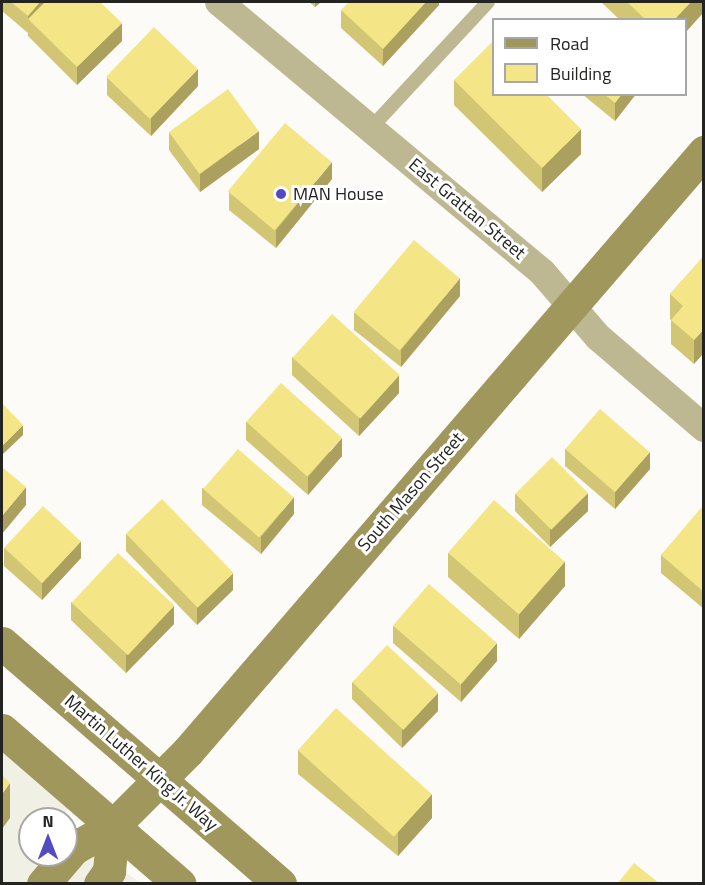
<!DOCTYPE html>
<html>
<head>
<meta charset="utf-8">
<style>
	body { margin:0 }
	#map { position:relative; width:705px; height:885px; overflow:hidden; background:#fcfbf7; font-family:"Titillium Web",sans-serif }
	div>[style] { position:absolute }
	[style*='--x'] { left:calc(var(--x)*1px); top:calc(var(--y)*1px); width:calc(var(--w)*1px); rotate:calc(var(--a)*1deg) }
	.built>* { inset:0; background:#f1f0e4 }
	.lane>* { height:14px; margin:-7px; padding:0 7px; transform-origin:7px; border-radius:7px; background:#beb892 }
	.street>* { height:28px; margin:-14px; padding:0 14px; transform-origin:14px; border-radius:14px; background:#beb892 }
	.secondary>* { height:33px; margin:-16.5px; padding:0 16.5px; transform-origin:16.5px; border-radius:16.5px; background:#a0975c }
	.wall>* { inset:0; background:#d2c574 }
	.shaded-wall>* { inset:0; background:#aba05e }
	.building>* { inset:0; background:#f4e587; transform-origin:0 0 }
	.dots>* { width:16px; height:16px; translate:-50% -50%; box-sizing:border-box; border:3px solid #fff; border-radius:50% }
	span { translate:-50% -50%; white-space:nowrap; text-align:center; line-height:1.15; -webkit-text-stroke:6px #fff; paint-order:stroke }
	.poi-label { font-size:18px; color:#232322 }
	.left { translate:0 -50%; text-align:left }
	.street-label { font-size:18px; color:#232322 }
	.frame { position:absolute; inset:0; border:3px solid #232322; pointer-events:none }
	.legend { position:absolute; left:492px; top:18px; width:195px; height:78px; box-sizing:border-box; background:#fff; border:2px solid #a7a7a7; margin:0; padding:8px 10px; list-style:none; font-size:18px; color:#232322 }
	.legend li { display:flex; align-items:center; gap:12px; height:30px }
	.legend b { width:30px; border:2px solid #a7a7a7 }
	.north { position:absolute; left:18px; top:807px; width:60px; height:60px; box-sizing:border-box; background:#fff; border:2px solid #a7a7a7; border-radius:50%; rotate:0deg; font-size:16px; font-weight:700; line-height:24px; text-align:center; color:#232322 }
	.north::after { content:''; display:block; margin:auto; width:21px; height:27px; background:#534bc2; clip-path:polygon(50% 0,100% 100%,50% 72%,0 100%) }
</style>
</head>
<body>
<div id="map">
	<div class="built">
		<i style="clip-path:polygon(2px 734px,70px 805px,63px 819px,30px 819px,30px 855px,66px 855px,66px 832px,141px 883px,2px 883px)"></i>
	</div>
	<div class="lane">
		<i style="--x:370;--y:129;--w:173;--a:-47.1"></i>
	</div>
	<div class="street">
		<i style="--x:219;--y:2;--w:421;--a:39.9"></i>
		<i style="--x:542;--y:272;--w:86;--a:49.3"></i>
		<i style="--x:598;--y:337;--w:140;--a:40.6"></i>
	</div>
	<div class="secondary">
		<i style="--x:2;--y:643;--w:368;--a:40.9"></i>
		<i style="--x:2;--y:730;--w:235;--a:40.9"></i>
		<i style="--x:43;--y:884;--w:48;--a:-49.3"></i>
		<i style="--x:74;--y:848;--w:45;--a:-29.4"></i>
		<i style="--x:113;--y:826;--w:106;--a:-45"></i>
		<i style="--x:188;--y:751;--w:791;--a:-49.26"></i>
		<i style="--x:100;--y:884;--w:16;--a:-55"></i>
		<i style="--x:109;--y:871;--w:45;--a:-84.9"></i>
	</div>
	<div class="wall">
		<i style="clip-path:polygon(2px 2px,100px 2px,122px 41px,77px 85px,28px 36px,28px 33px,2px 11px)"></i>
		<i style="clip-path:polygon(309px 2px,321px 2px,315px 7px)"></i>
		<i style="clip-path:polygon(439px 2px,439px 5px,383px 66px,341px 28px,341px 10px)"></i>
		<i style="clip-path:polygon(601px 2px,703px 2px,703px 13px,686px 20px,620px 20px)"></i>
		<i style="clip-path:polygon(107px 77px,198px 86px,151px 136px,107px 95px)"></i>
		<i style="clip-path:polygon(454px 80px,581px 154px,542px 192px,454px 105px)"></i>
		<i style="clip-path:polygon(582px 94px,636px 94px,615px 121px)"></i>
		<i style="clip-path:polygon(169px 132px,259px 149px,200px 192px,169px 150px)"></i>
		<i style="clip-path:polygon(332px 179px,276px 248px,229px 210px,229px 192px)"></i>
		<i style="clip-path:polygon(704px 256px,694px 364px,671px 344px,671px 320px,670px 319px,670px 294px)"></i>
		<i style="clip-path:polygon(460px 296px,401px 367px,354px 330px,354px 313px)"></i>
		<i style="clip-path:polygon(292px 357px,399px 393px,359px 436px,292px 375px)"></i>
		<i style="clip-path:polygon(246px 422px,342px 456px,308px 495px,246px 440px)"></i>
		<i style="clip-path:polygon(565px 449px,650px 469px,615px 509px,565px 466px)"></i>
		<i style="clip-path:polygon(202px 488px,294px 514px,261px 554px,202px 505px)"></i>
		<i style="clip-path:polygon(515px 494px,588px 511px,550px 547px,515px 511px)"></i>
		<i style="clip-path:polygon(704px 510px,704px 609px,661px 573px,661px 555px)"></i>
		<i style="clip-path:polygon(126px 534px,233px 590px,197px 625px,126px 551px)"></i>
		<i style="clip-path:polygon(4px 548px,81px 558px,42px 600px,4px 566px)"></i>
		<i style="clip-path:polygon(448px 553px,565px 586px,519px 639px,448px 577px)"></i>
		<i style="clip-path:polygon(71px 602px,174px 624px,126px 673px,71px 620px)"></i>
		<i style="clip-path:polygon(393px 626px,497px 661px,461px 702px,393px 643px)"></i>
		<i style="clip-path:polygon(352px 682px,438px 711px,402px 748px,352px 699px)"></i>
		<i style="clip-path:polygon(298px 750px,432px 818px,398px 856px,298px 774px)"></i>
	</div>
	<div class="shaded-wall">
		<i style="clip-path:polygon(40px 2px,55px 2px,28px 19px,28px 16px)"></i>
		<i style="clip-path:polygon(315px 2px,321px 2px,315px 7px)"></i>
		<i style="clip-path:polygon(426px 2px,439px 2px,439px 5px,383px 66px,383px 49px)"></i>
		<i style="clip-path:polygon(691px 2px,703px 2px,703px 13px,686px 32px,686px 20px,674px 20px)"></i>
		<i style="clip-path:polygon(122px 23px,122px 41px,77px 85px,77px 67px)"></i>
		<i style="clip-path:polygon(198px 69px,198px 86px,151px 136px,151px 118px)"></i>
		<i style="clip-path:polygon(622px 94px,636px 94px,615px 121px,615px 103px)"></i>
		<i style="clip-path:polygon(581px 129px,581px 154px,542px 192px,542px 168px)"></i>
		<i style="clip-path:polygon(259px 131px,259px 149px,200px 192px,200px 174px)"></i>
		<i style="clip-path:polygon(332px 162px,332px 179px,276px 248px,276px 230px)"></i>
		<i style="clip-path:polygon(460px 278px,460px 296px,401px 367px,401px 350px)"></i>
		<i style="clip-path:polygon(704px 329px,704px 353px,694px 364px,694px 340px)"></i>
		<i style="clip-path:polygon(399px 375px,399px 393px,359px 436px,359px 418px)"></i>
		<i style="clip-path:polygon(23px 425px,23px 435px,2px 455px,2px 446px)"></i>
		<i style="clip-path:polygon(342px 438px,342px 456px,308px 495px,308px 477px)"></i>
		<i style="clip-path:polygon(650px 452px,650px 469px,615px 509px,615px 491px)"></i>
		<i style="clip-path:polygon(26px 487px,26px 505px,2px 534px,2px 516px)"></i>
		<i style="clip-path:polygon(588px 493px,588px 511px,550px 547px,550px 529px)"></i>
		<i style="clip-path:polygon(294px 497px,294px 514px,261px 554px,261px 537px)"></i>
		<i style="clip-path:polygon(81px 541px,81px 558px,42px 600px,42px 583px)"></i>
		<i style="clip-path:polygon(565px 561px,565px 586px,519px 639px,519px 614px)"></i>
		<i style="clip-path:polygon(233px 573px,233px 590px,197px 625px,197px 607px)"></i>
		<i style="clip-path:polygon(174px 606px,174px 624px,126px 673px,126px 655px)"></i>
		<i style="clip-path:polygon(497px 643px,497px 661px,461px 702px,461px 684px)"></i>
		<i style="clip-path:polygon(438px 693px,438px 711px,402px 748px,402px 730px)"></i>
		<i style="clip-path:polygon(10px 783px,10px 818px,2px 829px,2px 794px)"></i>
		<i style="clip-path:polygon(432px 794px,432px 818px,398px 856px,398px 832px)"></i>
	</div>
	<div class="building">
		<i style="clip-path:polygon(11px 2px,40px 2px,28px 16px)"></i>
		<i style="clip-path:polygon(45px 2px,100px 2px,122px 23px,77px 67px,28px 19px)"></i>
		<i style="clip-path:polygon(349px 2px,426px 2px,383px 49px,341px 10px)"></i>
		<i style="clip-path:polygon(627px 2px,691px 2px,674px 20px,646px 20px)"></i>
		<i style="left:154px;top:27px;width:61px;height:69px;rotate:44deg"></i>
		<i style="clip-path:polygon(493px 41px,494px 94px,546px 94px,581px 129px,542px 168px,454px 80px)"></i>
		<i style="left:228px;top:89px;width:52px;height:73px;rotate:54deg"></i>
		<i style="clip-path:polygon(604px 94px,622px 94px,615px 103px)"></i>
		<i style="left:285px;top:123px;width:61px;height:89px;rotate:40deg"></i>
		<i style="left:414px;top:240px;width:60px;height:94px;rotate:40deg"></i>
		<i style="clip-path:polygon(704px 256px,704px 329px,694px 340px,671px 320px,683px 306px,670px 294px)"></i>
		<i style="left:332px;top:314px;width:91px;height:59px;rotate:42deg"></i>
		<i style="left:281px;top:383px;width:82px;height:52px;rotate:42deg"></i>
		<i style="clip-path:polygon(2px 403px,23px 425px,2px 446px)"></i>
		<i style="left:600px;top:409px;width:66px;height:53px;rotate:41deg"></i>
		<i style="left:238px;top:449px;width:74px;height:53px;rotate:41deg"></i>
		<i style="left:552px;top:457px;width:51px;height:52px;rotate:45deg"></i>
		<i style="clip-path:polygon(2px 467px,26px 487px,2px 516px)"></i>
		<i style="left:162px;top:499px;width:103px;height:50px;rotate:46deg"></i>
		<i style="left:494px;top:500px;width:94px;height:70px;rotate:41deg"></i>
		<i style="left:43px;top:506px;width:52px;height:57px;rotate:43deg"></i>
		<i style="clip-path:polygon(701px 508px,704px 510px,704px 592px,661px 555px)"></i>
		<i style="left:118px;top:553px;width:77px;height:68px;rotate:43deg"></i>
		<i style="left:429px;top:584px;width:90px;height:55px;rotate:41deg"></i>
		<i style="left:387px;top:645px;width:70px;height:51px;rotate:43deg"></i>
		<i style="left:336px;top:708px;width:129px;height:57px;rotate:42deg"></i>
		<i style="clip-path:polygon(2px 775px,10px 783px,2px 794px)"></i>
		<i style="clip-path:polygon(634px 863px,660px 884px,617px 884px)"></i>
	</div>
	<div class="dots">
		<i style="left:281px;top:194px;background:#534bc2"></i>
	</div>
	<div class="poi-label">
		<span class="left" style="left:293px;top:194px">MAN House</span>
	</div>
	<div class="street-label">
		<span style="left:467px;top:209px;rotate:40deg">East Grattan Street</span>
		<span style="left:411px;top:492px;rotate:-49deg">South Mason Street</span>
		<span style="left:141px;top:763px;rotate:41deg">Martin Luther King Jr. Way</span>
	</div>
	<div class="frame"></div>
	<ul class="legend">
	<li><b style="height:8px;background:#a0975c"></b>Road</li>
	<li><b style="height:16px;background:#f4e587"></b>Building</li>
	</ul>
	<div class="north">N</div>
</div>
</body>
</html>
